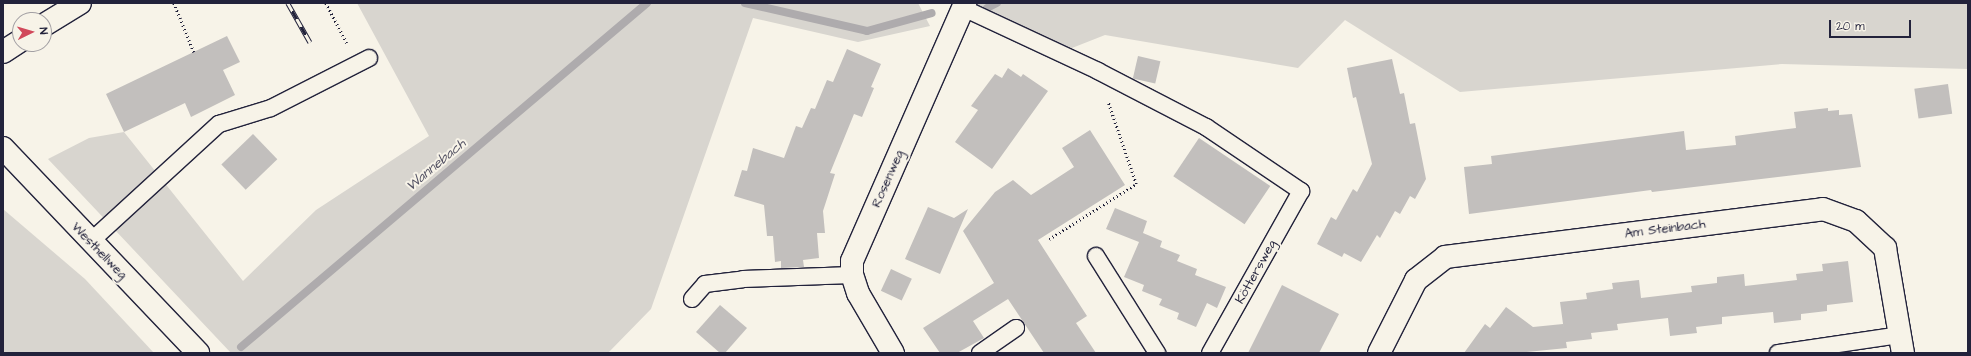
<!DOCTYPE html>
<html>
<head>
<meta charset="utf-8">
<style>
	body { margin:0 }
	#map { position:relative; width:1971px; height:356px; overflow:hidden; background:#f7f3e8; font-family:"Architects Daughter",sans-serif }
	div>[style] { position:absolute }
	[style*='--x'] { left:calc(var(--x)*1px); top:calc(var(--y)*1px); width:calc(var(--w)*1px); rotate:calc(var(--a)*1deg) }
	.green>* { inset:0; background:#d8d5cf }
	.stream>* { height:8px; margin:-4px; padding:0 4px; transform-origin:4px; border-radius:4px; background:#aeabad }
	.building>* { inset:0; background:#c2bfbd; transform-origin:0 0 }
	.path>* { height:2.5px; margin-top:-1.25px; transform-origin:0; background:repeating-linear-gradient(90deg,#22223b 0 1px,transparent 0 4px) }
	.roads { filter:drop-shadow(1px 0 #22223b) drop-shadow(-1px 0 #22223b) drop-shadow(0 1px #22223b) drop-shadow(0 -1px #22223b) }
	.service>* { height:16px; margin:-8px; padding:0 8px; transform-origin:8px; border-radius:8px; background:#f7f3e8 }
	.minor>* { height:22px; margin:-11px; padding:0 11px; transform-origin:11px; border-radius:11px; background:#f7f3e8 }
	.tertiary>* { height:22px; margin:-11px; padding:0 11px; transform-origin:11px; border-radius:11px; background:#f7f3e8 }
	.secondary>* { height:22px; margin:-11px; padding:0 11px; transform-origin:11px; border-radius:11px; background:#f7f3e8 }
	.rail>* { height:4.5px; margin-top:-2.25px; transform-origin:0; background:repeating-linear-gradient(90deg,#f7f3e8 0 9px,#22223b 0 18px); box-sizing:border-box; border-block:1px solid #22223b }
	span { translate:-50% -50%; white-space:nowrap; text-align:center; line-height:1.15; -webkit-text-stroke:4px #f7f3e8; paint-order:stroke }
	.street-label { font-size:13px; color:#22223b }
	.water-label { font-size:14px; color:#535263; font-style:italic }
	.frame { position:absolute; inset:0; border:4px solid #22223b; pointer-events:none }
	.north { position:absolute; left:12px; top:12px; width:40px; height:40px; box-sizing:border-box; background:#f7f3e8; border:1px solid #a29fa3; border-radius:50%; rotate:85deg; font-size:11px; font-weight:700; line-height:16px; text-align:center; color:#22223b }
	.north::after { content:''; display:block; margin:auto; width:14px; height:18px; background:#d1495b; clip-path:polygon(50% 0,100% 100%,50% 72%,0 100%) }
	.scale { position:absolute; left:1829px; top:20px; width:82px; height:18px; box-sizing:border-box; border:2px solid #22223b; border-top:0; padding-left:5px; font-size:12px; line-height:14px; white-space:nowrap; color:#22223b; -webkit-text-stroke:3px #f7f3e8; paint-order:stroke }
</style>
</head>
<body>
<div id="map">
	<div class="green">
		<i style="clip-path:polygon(357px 3px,918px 3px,930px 26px,858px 42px,753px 18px,651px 309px,608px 353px,231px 353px,48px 159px,89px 138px,124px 132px,243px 281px,316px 210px,429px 136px)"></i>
		<i style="clip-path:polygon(970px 3px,1968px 3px,1968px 69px,1782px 64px,1460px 92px,1345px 20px,1298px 68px,1105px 35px,1072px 48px,964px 8px)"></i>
		<i style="clip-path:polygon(3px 209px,85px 279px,154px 353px,3px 353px)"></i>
	</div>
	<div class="stream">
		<i style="--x:745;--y:3;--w:125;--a:12.9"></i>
		<i style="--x:867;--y:31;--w:67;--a:-15.5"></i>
		<i style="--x:987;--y:8;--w:11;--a:-27"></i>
		<i style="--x:241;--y:347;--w:532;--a:-40.27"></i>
	</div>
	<div class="building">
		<i style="clip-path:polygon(227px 36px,240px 62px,223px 70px,235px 95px,191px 117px,185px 103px,124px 132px,106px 94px)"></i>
		<i style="clip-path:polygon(847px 49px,881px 64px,871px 87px,874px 88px,862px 117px,854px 114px,830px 173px,835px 174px,823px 211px,825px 233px,817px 233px,819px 258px,803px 260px,804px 267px,781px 268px,781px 261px,775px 262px,773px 236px,767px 236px,764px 205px,734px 196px,742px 170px,747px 171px,753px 148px,784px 158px,796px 126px,802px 128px,811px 108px,815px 109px,827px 80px,833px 82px)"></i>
		<i style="left:1138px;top:56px;width:23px;height:23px;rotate:13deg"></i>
		<i style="clip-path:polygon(1392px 59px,1400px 94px,1404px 93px,1410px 124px,1415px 123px,1426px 179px,1415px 199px,1410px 196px,1400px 214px,1395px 211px,1380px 238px,1377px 235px,1361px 262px,1344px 253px,1342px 257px,1317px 244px,1331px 217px,1336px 220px,1353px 189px,1357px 192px,1372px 164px,1356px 97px,1353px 98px,1347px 68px)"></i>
		<i style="clip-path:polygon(1008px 68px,1021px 77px,1023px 74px,1048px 91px,992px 169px,955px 142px,978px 110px,971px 106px,995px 74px,1002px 78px)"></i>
		<i style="left:1948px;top:84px;width:30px;height:34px;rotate:82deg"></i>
		<i style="clip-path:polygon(1828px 108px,1828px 111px,1839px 110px,1839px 115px,1852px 114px,1861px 167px,1652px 192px,1651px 190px,1469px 214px,1464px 167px,1492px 164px,1491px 156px,1684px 131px,1686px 150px,1736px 145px,1735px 136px,1796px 128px,1794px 112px)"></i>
		<i style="clip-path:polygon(1090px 130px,1125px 185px,1038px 240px,1087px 316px,1076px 323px,1096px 353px,1044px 353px,1008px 299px,973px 321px,984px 338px,957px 353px,940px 353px,923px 328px,994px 283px,963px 231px,995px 192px,1013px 180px,1031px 195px,1074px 167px,1062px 148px)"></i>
		<i style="left:253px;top:134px;width:35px;height:44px;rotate:46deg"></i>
		<i style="left:1199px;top:138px;width:86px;height:46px;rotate:34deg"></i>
		<i style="clip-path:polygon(928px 207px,954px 218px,968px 209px,940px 274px,905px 259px)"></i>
		<i style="clip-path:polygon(1115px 208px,1147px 221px,1143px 233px,1162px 241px,1160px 247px,1180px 255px,1177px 261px,1197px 269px,1195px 275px,1226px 287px,1217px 308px,1207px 303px,1196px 327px,1177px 319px,1179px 313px,1159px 305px,1162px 299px,1142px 291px,1144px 285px,1124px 277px,1139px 242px,1106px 229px)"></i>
		<i style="clip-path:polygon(1848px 261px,1853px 302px,1827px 305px,1827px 311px,1801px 314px,1801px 320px,1774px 323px,1773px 312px,1722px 317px,1722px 324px,1696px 327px,1697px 333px,1670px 336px,1668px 318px,1617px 324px,1618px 330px,1591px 333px,1592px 339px,1566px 342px,1567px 348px,1515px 353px,1464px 353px,1485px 324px,1490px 328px,1506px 307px,1533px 327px,1563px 324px,1564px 331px,1560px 302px,1587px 299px,1586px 293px,1613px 289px,1612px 283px,1639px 280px,1641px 298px,1692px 292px,1691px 286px,1717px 283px,1717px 277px,1744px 274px,1745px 286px,1797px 280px,1796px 274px,1823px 271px,1822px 264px)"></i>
		<i style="left:891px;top:269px;width:23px;height:24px;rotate:25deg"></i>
		<i style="clip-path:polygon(1282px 285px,1339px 314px,1319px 353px,1248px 353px)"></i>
		<i style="clip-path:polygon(720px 305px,747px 328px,725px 353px,720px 353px,696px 332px)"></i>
	</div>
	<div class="path">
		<i style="--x:174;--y:3;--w:53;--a:67.8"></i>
		<i style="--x:326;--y:3;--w:45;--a:62.3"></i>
		<i style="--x:1049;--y:239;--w:103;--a:-32.3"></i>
		<i style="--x:1136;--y:184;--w:87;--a:-108.9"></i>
	</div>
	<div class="roads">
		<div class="service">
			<i style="--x:963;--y:8;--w:149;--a:25"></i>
			<i style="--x:1098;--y:71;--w:122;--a:27.4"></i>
			<i style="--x:1206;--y:127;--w:115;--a:34"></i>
			<i style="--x:1301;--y:191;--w:186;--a:119.3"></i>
			<i style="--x:90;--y:242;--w:175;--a:-42.5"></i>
			<i style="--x:219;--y:124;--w:54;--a:-17.1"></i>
			<i style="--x:271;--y:108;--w:110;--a:-27"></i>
			<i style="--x:1096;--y:256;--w:115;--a:57.8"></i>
			<i style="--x:692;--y:299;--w:20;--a:-49"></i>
			<i style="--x:705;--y:284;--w:38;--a:-7"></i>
			<i style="--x:743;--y:279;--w:109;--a:-2.1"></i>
			<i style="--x:980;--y:353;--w:44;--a:-34.8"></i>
			<i style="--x:1778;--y:353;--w:123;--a:-8.4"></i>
		</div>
		<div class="minor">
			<i style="--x:893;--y:353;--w:69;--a:-120.3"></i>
			<i style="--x:858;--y:293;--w:19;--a:-108"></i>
			<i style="--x:852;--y:275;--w:14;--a:-90"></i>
			<i style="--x:852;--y:261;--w:282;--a:-66.3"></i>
			<i style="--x:1379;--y:353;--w:82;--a:-63.1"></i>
			<i style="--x:1416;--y:280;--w:37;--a:-38"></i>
			<i style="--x:1445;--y:257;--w:381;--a:-7.2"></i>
			<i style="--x:1823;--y:209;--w:35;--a:20"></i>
			<i style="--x:1856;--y:221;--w:40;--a:43"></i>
			<i style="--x:1885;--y:248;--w:107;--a:80.3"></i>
		</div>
		<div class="tertiary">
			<i style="--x:3;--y:148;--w:283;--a:46.4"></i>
		</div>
		<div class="secondary">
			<i style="--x:44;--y:25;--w:42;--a:-31.4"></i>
			<i style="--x:3;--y:52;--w:20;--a:-33"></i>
		</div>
	</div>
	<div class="rail">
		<i style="--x:288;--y:3;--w:45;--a:60.6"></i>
	</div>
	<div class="street-label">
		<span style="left:888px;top:179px;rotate:-66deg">Rosenweg</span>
		<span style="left:1665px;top:229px;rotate:-7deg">Am Steinbach</span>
		<span style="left:99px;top:251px;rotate:46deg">Westhellweg</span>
		<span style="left:1256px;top:272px;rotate:-61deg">Köttersweg</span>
	</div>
	<div class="water-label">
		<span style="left:436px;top:165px;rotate:-40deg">Wannebach</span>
	</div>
	<div class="frame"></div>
	<div class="north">N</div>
	<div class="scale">20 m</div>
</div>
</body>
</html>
